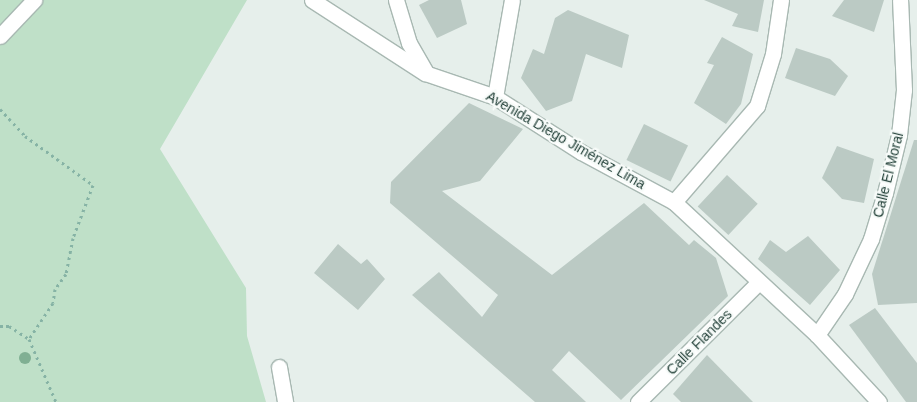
<!DOCTYPE html>
<html>
<head>
<meta charset="utf-8">
<style>
  body { margin:0 }
  #map { position:relative; width:917px; height:402px; overflow:hidden; background:#e6efeb; font-family:Arial,sans-serif }
  div>[style] { position:absolute }
  [style*='--x'] { left:calc(var(--x)*1px); top:calc(var(--y)*1px); width:calc(var(--w)*1px); rotate:calc(var(--a)*1deg) }
  .green>* { inset:0; background:#bfe0c8 }
  .building>* { inset:0; background:#bbcac4; transform-origin:0 0 }
  .path>* { height:3px; margin-top:-1.5px; transform-origin:0; background:repeating-linear-gradient(90deg,#86b3a5 0 2.5px,transparent 0 6.5px) }
  .roads { filter:drop-shadow(1px 0 #a8b8b2) drop-shadow(-1px 0 #a8b8b2) drop-shadow(0 1px #a8b8b2) drop-shadow(0 -1px #a8b8b2) }
  .street>* { height:15px; margin:-7.5px; padding:0 7.5px; transform-origin:7.5px; border-radius:7.5px; background:#fff }
  .trees>* { width:12px; height:12px; margin:-6px; border-radius:50%; background:#80af93 }
  span { translate:-50% -50%; white-space:nowrap; text-align:center; line-height:1.15; -webkit-text-stroke:4.5px #f7fbf9; paint-order:stroke }
  .street-label { font-size:14px; color:#24423a }
</style>
</head>
<body>
<div id="map">
  <div class="green">
    <div style="clip-path:polygon(0 0,247px 0,160px 149px,246px 288px,247px 336px,266px 402px,0 402px)"></div>
  </div>
  <div class="building">
    <div style="clip-path:polygon(429px 0,461px 0,467px 24px,437px 38px,419px 5px)"></div>
    <div style="clip-path:polygon(704px 0,764px 0,758px 32px,732px 26px,738px 14px)"></div>
    <div style="clip-path:polygon(844px 0,884px 0,874px 32px,832px 16px)"></div>
    <div style="clip-path:polygon(568px 10px,629px 35px,622px 68px,586px 54px,572px 101px,546px 111px,521px 78px,533px 49px,544px 54px,555px 18px)"></div>
    <div style="clip-path:polygon(722px 37px,753px 54px,741px 104px,726px 124px,694px 103px,714px 65px,707px 63px)"></div>
    <div style="clip-path:polygon(796px 48px,830px 59px,848px 76px,835px 96px,785px 78px)"></div>
    <div style="clip-path:polygon(469px 103px,523px 129px,480px 181px,442px 191px,552px 275px,644px 203px,689px 245px,694px 240px,716px 258px,728px 296px,621px 400px,569px 351px,552px 370px,586px 402px,535px 402px,412px 295px,439px 272px,482px 317px,498px 295px,390px 203px,391px 182px)"></div>
    <div style="left:644px;top:124px;width:49px;height:40px;rotate:26deg"></div>
    <div style="clip-path:polygon(914px 140px,917px 140px,917px 303px,878px 305px,872px 274px)"></div>
    <div style="clip-path:polygon(837px 146px,874px 159px,864px 203px,842px 199px,822px 178px)"></div>
    <div style="left:727px;top:175px;width:42px;height:43px;rotate:43deg"></div>
    <div style="clip-path:polygon(808px 236px,840px 270px,810px 305px,758px 259px,770px 240px,786px 252px)"></div>
    <div style="clip-path:polygon(338px 244px,361px 264px,367px 259px,385px 279px,358px 310px,314px 273px)"></div>
    <div style="clip-path:polygon(875px 308px,917px 363px,917px 402px,906px 402px,849px 325px)"></div>
    <div style="clip-path:polygon(707px 355px,753px 402px,681px 402px,673px 394px)"></div>
  </div>
  <div class="path">
    <div style="--x:0;--y:109;--w:37;--a:47"></div>
    <div style="--x:25;--y:136;--w:84;--a:35.8"></div>
    <div style="--x:93;--y:185;--w:57;--a:110.7"></div>
    <div style="--x:73;--y:238;--w:37;--a:101"></div>
    <div style="--x:66;--y:274;--w:19;--a:126"></div>
    <div style="--x:55;--y:289;--w:14;--a:98"></div>
    <div style="--x:53;--y:303;--w:43;--a:123.7"></div>
    <div style="--x:0;--y:326;--w:9;--a:0"></div>
    <div style="--x:9;--y:326;--w:24;--a:33"></div>
    <div style="--x:29;--y:339;--w:69;--a:66.8"></div>
  </div>
  <div class="roads">
    <div class="street">
      <div style="--x:312;--y:0;--w:135;--a:32.9"></div>
      <div style="--x:425;--y:73;--w:74;--a:18.9"></div>
      <div style="--x:495;--y:97;--w:102;--a:32.6"></div>
      <div style="--x:581;--y:152;--w:106;--a:28.3"></div>
      <div style="--x:674;--y:202;--w:195;--a:42.9"></div>
      <div style="--x:817;--y:335;--w:91;--a:47.2"></div>
      <div style="--x:396;--y:0;--w:45;--a:73.2"></div>
      <div style="--x:409;--y:43;--w:32;--a:60"></div>
      <div style="--x:0;--y:36;--w:50;--a:-46.6"></div>
      <div style="--x:495;--y:97;--w:98;--a:-80.1"></div>
      <div style="--x:674;--y:202;--w:127;--a:-49.2"></div>
      <div style="--x:757;--y:106;--w:54;--a:-72.9"></div>
      <div style="--x:773;--y:54;--w:55;--a:-81.6"></div>
      <div style="--x:817;--y:335;--w:50;--a:-55.7"></div>
      <div style="--x:845;--y:294;--w:61;--a:-64.7"></div>
      <div style="--x:871;--y:239;--w:48;--a:-73.1"></div>
      <div style="--x:885;--y:193;--w:60;--a:-76.4"></div>
      <div style="--x:899;--y:135;--w:45;--a:-83.7"></div>
      <div style="--x:904;--y:90;--w:90;--a:-92.5"></div>
      <div style="--x:279;--y:367;--w:36;--a:80"></div>
      <div style="--x:638;--y:402;--w:170;--a:-44.8"></div>
    </div>
  </div>
  <div class="trees">
    <div style="left:25px;top:358px"></div>
  </div>
  <div class="street-label">
    <span style="left:566px;top:140px;rotate:30deg">Avenida Diego Jiménez Lima</span>
    <span style="left:888px;top:175px;rotate:-76deg">Calle El Moral</span>
    <span style="left:699px;top:342px;rotate:-45deg">Calle Flandes</span>
  </div>
</div>
</body>
</html>
